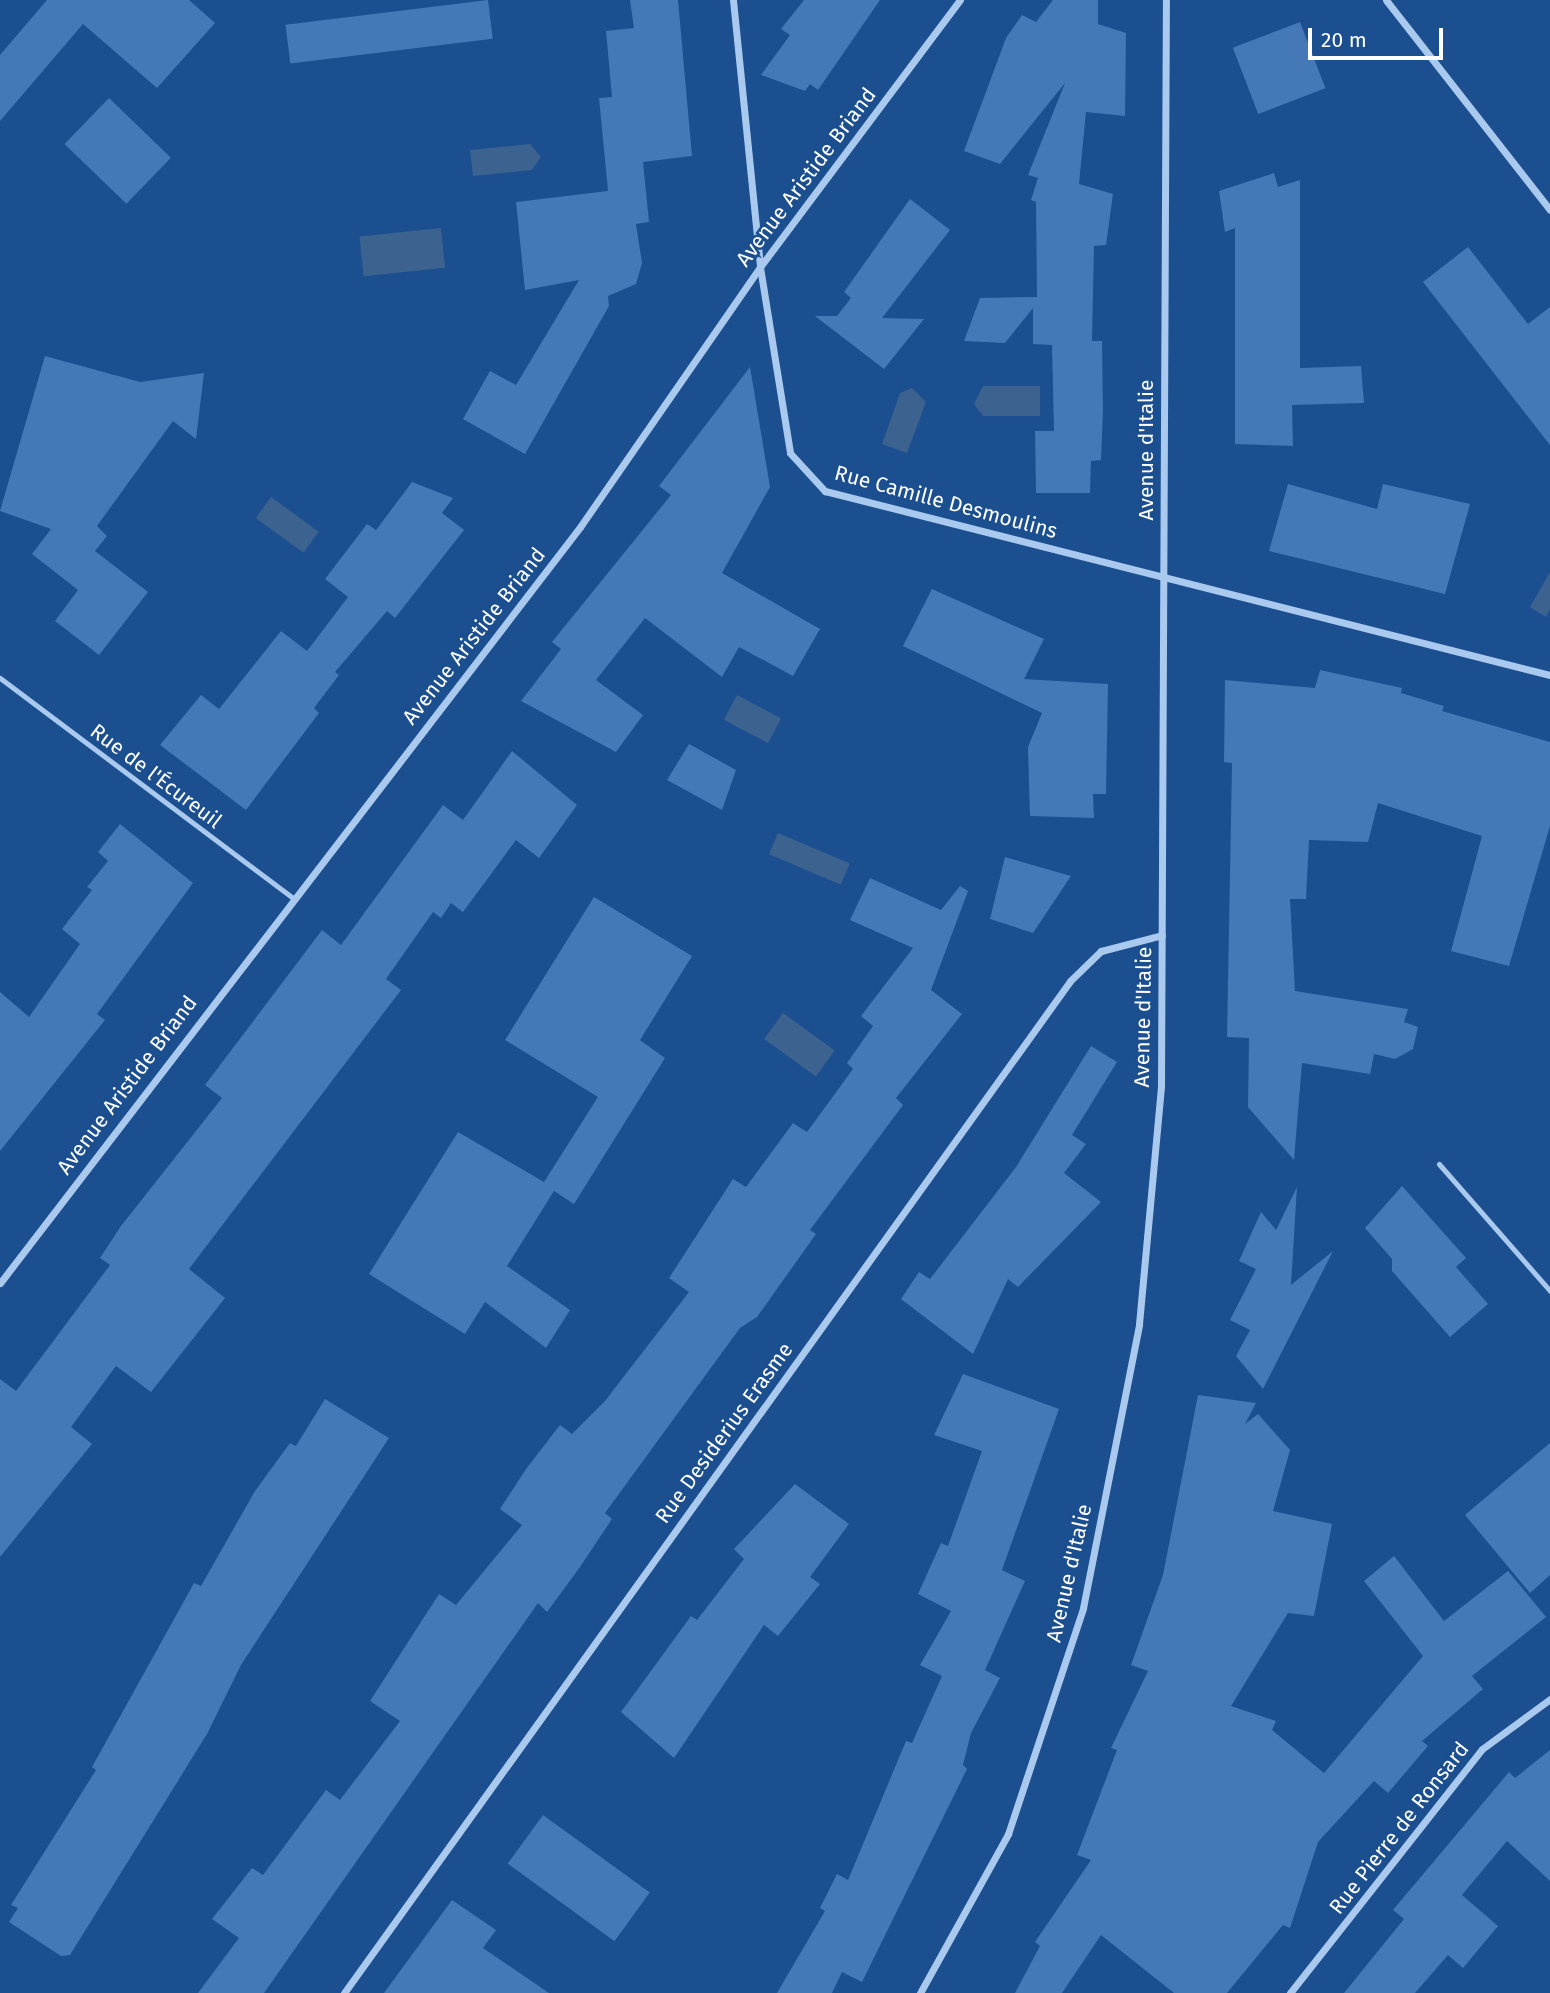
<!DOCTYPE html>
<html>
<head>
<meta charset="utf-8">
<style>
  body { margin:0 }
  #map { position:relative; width:1550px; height:1993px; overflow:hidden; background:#1b4f8f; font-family:"Fira Sans",sans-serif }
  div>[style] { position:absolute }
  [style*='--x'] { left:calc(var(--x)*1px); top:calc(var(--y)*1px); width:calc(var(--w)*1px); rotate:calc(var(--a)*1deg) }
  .water>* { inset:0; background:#3c6290; transform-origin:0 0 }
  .building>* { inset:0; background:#4478b7; transform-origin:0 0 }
  .service>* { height:5px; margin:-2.5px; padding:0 2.5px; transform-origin:2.5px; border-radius:2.5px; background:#a9c9ee }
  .minor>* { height:7px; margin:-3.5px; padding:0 3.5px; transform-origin:3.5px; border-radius:3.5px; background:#a9c9ee }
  span { translate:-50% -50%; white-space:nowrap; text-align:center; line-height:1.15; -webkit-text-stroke:5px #1b4f8f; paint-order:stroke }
  .street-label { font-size:21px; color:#fff }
  .scale { position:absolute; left:1308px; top:28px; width:135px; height:32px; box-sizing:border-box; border:4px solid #fff; border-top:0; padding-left:9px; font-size:21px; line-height:24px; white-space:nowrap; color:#fff; -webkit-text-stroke:5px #1b4f8f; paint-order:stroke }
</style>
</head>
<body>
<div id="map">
  <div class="water">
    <div style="clip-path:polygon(530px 144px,541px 157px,532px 170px,473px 176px,470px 150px)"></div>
    <div style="left:441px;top:228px;width:40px;height:82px;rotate:84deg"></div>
    <div style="clip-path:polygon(983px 386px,1040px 386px,1040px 416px,983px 416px,974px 404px)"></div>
    <div style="clip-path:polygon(912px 388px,926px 402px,907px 453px,882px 444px,900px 393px)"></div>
    <div style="left:271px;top:497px;width:59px;height:26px;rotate:36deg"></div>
    <div style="clip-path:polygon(1550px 572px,1550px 609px,1546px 617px,1530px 607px)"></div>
    <div style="left:737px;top:695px;width:50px;height:28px;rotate:28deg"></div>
    <div style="left:778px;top:833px;width:78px;height:23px;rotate:23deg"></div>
    <div style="left:783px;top:1013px;width:64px;height:32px;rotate:36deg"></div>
  </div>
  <div class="building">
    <div style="clip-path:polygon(47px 0,189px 0,215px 23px,157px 88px,83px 24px,0 121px,0 55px)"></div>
    <div style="left:488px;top:0;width:39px;height:204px;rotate:83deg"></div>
    <div style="clip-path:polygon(630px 0,678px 0,692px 156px,643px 162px,649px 222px,636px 224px,642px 263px,636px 284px,608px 296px,609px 306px,525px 454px,463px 419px,490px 371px,516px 385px,579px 280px,525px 290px,516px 202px,608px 191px,599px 98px,612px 97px,606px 31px,634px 28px)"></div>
    <div style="clip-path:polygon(804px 0,880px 0,818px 90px,810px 84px,805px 91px,761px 75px,790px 35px,781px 29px)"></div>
    <div style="clip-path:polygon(1053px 0,1098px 0,1098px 24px,1126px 33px,1125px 116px,1086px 112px,1079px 184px,1113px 194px,1106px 245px,1094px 246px,1092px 341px,1102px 341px,1103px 410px,1101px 460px,1091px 461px,1090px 493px,1036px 493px,1035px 431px,1054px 431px,1052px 345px,1033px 344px,1033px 308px,1005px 343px,964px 341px,980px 298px,1037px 297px,1036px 202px,1031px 200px,1038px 178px,1028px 175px,1065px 83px,1000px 164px,964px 151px,1006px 38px,1022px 15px,1036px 22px)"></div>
    <div style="left:1300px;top:22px;width:71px;height:72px;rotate:69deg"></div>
    <div style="left:109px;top:98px;width:86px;height:64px;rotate:44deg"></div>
    <div style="clip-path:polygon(1274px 173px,1278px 187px,1300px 180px,1300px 368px,1361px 366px,1364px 403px,1292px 405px,1293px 446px,1235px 444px,1235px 228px,1225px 232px,1219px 191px)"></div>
    <div style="clip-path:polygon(910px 199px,950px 230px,882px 318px,924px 319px,884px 369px,815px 316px,837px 316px,851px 298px,844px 292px)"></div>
    <div style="clip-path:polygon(1468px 247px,1528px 324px,1550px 307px,1550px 445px,1423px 282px)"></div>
    <div style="clip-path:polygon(45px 356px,140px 382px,204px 373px,196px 439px,173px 421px,97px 526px,107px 536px,95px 551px,148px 592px,99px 655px,55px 621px,78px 590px,32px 554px,51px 529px,0 511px)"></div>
    <div style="clip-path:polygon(750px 367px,770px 487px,722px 573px,820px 629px,793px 676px,739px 647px,722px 677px,645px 618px,596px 680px,643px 715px,616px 752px,521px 701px,561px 649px,552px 642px,671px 495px,659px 486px)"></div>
    <div style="clip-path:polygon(412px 482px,453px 498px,442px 513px,464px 530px,395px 618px,387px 611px,335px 672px,339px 675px,314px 708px,319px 713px,246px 810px,160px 745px,201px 695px,219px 709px,281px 631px,307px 651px,348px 597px,325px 579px,367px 524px,376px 530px)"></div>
    <div style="clip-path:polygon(1288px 484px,1377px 509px,1383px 484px,1470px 504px,1445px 594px,1269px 551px)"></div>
    <div style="clip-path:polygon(932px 589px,1044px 639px,1024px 679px,1108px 684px,1106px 794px,1093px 794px,1094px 818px,1030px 816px,1028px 747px,1042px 713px,903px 646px)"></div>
    <div style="clip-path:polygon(1320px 670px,1402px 688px,1401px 693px,1444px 706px,1442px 711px,1550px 742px,1550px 826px,1509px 966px,1451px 951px,1482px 836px,1378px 803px,1368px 842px,1309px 840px,1306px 899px,1290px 899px,1295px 991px,1408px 1009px,1404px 1022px,1418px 1027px,1413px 1049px,1395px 1059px,1374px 1054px,1370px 1074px,1302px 1063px,1294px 1160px,1248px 1107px,1249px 1038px,1227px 1037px,1232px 763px,1224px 762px,1225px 680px,1315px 688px)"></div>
    <div style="clip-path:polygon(689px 744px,736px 770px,722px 810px,667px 780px)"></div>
    <div style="clip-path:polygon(512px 751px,577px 805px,539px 858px,516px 840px,463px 912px,451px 903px,441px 918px,433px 912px,386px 979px,401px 990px,189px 1269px,225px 1298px,151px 1392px,116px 1366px,71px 1427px,92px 1444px,0 1557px,0 1379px,16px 1391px,110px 1265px,100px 1258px,121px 1226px,222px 1098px,205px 1085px,322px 930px,341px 945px,443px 805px,463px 820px)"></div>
    <div style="clip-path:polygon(120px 824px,193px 883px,97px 1014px,105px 1020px,0 1151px,0 992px,29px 1017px,80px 944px,62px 929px,92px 890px,87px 887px,108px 861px,98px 852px)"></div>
    <div style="clip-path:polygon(1005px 857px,1071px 876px,1033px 933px,990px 919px)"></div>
    <div style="clip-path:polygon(870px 878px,941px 910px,960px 886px,968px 891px,931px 990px,962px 1014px,896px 1098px,903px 1105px,810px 1230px,816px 1234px,757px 1317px,740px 1328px,605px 1513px,612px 1519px,580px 1567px,547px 1612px,538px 1603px,264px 1993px,198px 1993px,239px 1938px,212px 1919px,252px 1868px,263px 1875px,326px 1790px,340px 1800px,400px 1721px,370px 1701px,439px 1594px,456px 1605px,522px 1525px,500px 1509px,526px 1469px,560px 1425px,572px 1434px,605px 1401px,689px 1292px,669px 1278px,733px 1179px,746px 1187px,793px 1123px,807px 1132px,853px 1069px,847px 1063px,873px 1026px,861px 1016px,913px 948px,850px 920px)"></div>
    <div style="clip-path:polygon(594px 897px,692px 956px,640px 1040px,665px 1058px,574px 1204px,554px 1191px,507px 1266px,570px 1310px,546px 1348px,485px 1302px,465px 1334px,369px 1274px,458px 1132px,544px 1182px,598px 1097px,505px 1040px)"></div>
    <div style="clip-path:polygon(1091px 1046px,1117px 1062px,1072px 1135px,1086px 1144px,1064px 1173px,1101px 1202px,1018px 1287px,1008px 1279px,973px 1354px,901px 1299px,919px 1272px,930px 1279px,1016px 1167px)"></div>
    <div style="clip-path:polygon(1402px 1186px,1466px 1258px,1456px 1267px,1488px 1304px,1450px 1337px,1392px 1271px,1392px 1259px,1365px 1228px)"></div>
    <div style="clip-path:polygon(1297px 1187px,1291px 1285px,1333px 1251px,1263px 1389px,1236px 1356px,1250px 1330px,1230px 1320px,1256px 1269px,1239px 1261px,1261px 1212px,1276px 1230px)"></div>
    <div style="clip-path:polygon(963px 1374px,1059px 1409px,1002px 1570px,1025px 1581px,985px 1670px,1000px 1678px,971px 1733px,963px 1765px,967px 1769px,862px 1982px,842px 1972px,832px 1993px,777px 1993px,825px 1911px,820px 1908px,837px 1874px,848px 1880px,906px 1741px,912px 1743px,942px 1676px,920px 1665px,951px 1611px,918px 1594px,941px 1543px,948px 1546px,982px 1451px,934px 1435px)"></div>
    <div style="clip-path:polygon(1198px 1395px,1256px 1403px,1245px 1424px,1258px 1414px,1290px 1450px,1273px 1511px,1332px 1524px,1314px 1616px,1288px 1613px,1231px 1706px,1276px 1721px,1272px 1730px,1324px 1773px,1423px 1656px,1364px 1581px,1394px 1556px,1444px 1621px,1508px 1571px,1546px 1617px,1472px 1676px,1483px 1689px,1422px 1741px,1428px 1746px,1388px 1793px,1374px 1781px,1318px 1842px,1290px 1928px,1283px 1925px,1227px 1993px,1174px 1993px,1101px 1935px,1062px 1993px,1015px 1993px,1040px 1946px,1035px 1942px,1091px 1860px,1077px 1855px,1117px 1750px,1111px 1748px,1148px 1671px,1131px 1665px,1163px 1575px)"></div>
    <div style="clip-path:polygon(325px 1399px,389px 1438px,241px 1665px,207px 1734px,70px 1955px,61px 1956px,9px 1922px,18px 1908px,11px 1905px,96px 1770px,92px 1767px,194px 1583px,201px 1586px,255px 1491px,290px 1443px,296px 1446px)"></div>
    <div style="clip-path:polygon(1550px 1443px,1550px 1575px,1530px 1593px,1465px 1515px)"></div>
    <div style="clip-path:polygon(795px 1484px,849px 1524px,810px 1577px,820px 1584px,778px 1636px,764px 1625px,674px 1758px,621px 1712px,691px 1616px,697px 1620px,744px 1559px,734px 1549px)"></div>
    <div style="clip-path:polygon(1550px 1750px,1550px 1881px,1507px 1841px,1462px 1895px,1498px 1926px,1463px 1968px,1448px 1955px,1415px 1993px,1344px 1993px,1404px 1919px,1393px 1910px,1509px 1772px,1515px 1778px)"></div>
    <div style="left:543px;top:1815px;width:132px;height:60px;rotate:36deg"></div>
    <div style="clip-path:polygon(452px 1900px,496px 1930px,483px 1948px,549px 1993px,384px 1993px)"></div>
  </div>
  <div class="service">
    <div style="--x:0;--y:678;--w:366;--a:36.9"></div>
    <div style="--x:1439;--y:1164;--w:169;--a:48.8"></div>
  </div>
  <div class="minor">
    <div style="--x:733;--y:0;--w:268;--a:84.2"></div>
    <div style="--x:760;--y:267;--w:188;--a:80.8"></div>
    <div style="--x:790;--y:453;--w:52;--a:47.4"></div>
    <div style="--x:825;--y:491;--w:748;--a:14.24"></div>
    <div style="--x:1386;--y:0;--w:266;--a:52"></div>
    <div style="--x:0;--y:1283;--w:953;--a:-52.5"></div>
    <div style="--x:580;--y:527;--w:316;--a:-55.3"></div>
    <div style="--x:760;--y:267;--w:334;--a:-53.2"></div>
    <div style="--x:344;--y:1993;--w:1245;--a:-54.34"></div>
    <div style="--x:1070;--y:981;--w:43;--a:-44.1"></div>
    <div style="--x:1101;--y:951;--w:63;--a:-14.7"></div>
    <div style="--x:920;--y:1993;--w:182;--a:-61"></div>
    <div style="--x:1008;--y:1834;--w:238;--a:-71.6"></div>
    <div style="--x:1083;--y:1608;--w:289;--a:-78.8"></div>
    <div style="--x:1139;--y:1324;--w:239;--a:-84.7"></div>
    <div style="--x:1161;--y:1086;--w:1086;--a:-89.74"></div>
    <div style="--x:1290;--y:1993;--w:310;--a:-51.8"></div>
    <div style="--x:1482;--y:1749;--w:84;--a:-36.3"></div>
  </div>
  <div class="street-label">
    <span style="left:806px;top:177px;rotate:-53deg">Avenue Aristide Briand</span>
    <span style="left:1146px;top:450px;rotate:-90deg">Avenue d'Italie</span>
    <span style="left:946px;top:502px;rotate:15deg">Rue Camille Desmoulins</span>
    <span style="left:474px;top:636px;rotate:-52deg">Avenue Aristide Briand</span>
    <span style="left:156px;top:776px;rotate:37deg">Rue de l'Écureuil</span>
    <span style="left:1143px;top:1017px;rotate:-89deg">Avenue d'Italie</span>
    <span style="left:127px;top:1085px;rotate:-53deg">Avenue Aristide Briand</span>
    <span style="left:724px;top:1433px;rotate:-54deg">Rue Desiderius Erasme</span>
    <span style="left:1069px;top:1573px;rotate:-77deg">Avenue d'Italie</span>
    <span style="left:1399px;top:1828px;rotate:-52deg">Rue Pierre de Ronsard</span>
  </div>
  <div class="scale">20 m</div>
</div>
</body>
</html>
